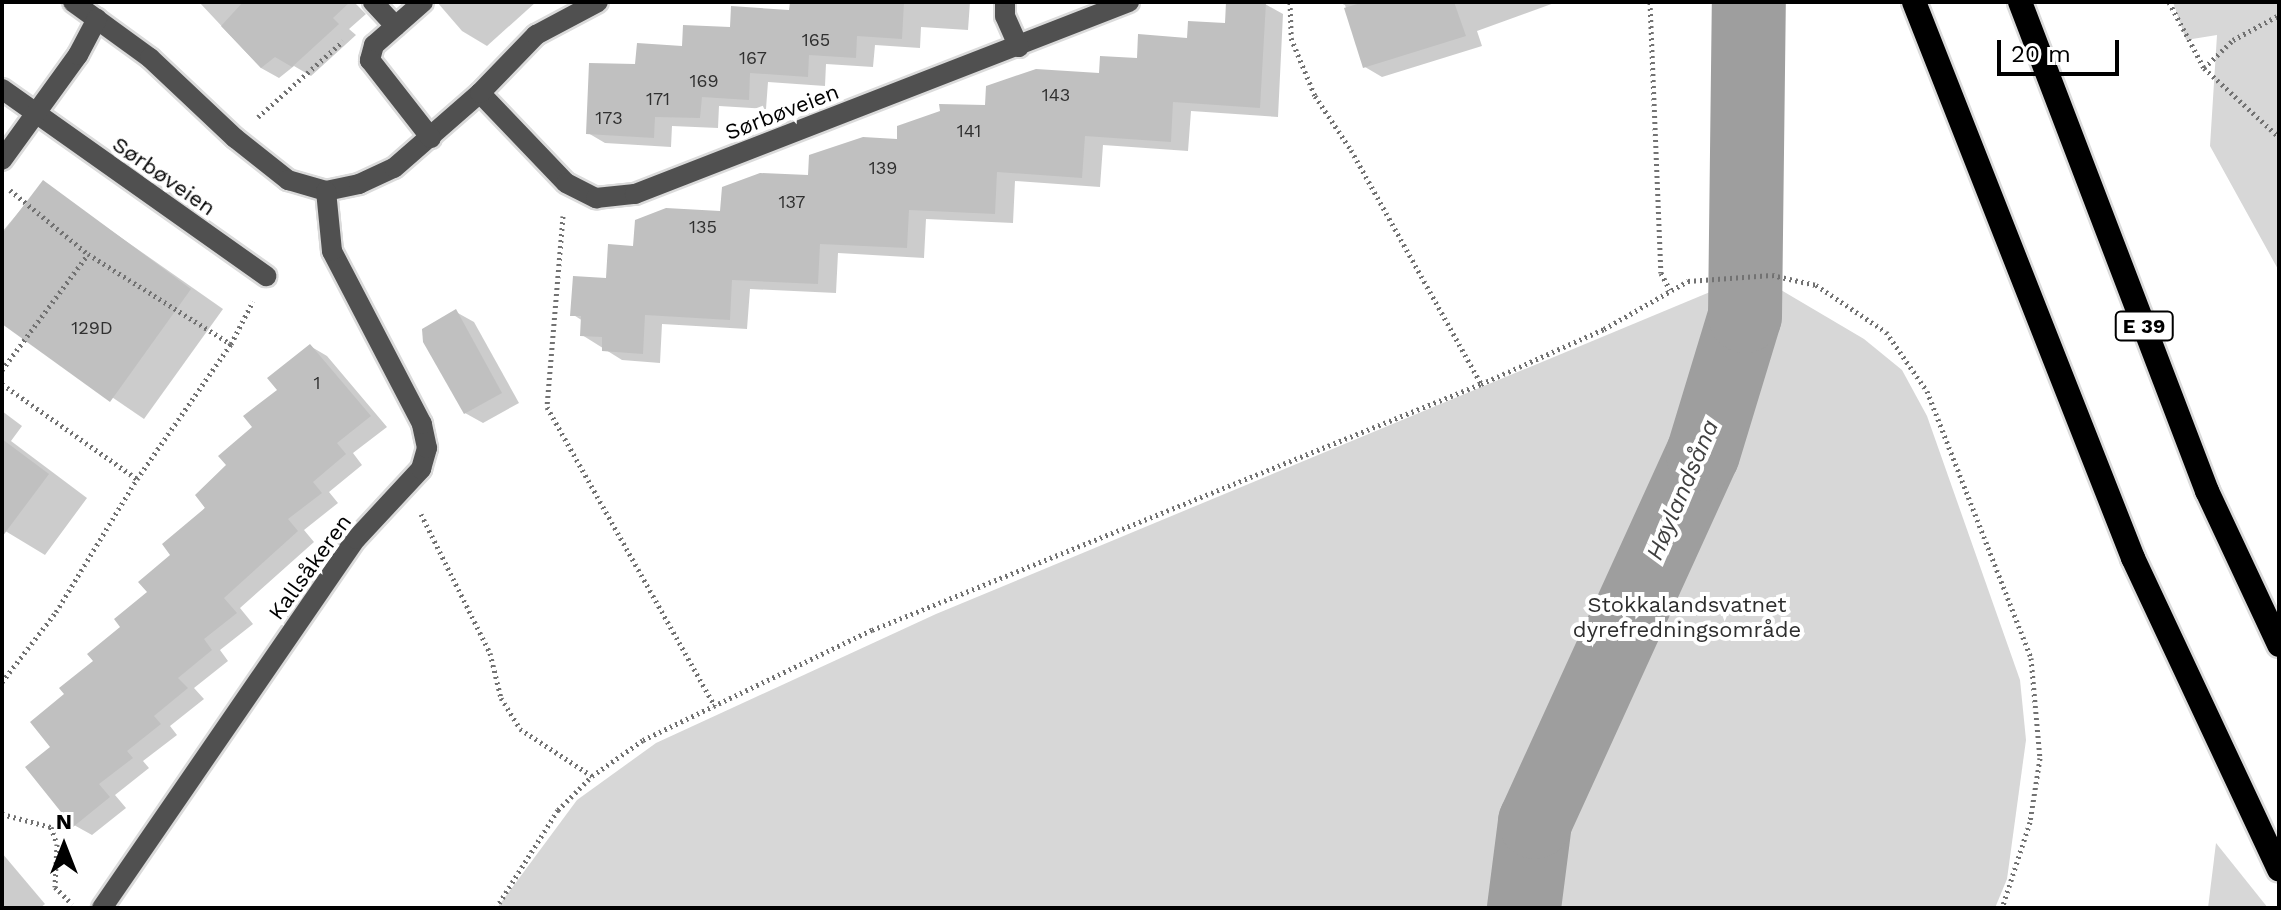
<!DOCTYPE html>
<html>
<head>
<meta charset="utf-8">
<style>
  body { margin:0 }
  #map { position:relative; width:2281px; height:910px; overflow:hidden; background:#fff; font-family:"Work Sans",sans-serif }
  div>[style] { position:absolute }
  [style*='--x'] { left:calc(var(--x)*1px); top:calc(var(--y)*1px); width:calc(var(--w)*1px); rotate:calc(var(--a)*1deg) }
  .green>* { inset:0; background:#d7d7d7 }
  .shadow>* { inset:0; background:#0003 }
  .river>* { height:74px; margin:-37px; padding:0 37px; transform-origin:37px; border-radius:37px; background:#9e9e9e }
  .building>* { inset:0; background:#c0c0c0 }
  .path>* { height:5px; margin-top:-2.5px; transform-origin:0; background:repeating-linear-gradient(90deg,#727272 0 2px,transparent 0 6px) }
  .roads { filter:drop-shadow(2px 0 #dbdbdb) drop-shadow(-2px 0 #dbdbdb) drop-shadow(0 2px #dbdbdb) drop-shadow(0 -2px #dbdbdb) }
  .minor>* { height:20px; margin:-10px; padding:0 10px; transform-origin:10px; border-radius:10px; background:#505050 }
  .highway>* { height:24px; margin:-12px; padding:0 12px; transform-origin:12px; border-radius:12px; background:#000 }
  span { translate:-50% -50%; white-space:nowrap; text-align:center; line-height:1.15; -webkit-text-stroke:8px #fff; paint-order:stroke }
  .number-label { font-size:18px; color:#303030 }
  .number-label span { -webkit-text-stroke-width:0 }
  .shield-label span { padding:2px 6px; background:#fff; border:2px solid; border-radius:6px; -webkit-text-stroke-width:0 }
  .shield-label { font-size:20px; color:#000; font-weight:700 }
  .street-label { font-size:22px; color:#000 }
  .park-label { font-size:22px; color:#2e2e2e }
  .water-label { font-size:24px; color:#3f3f3f; font-style:italic }
  .frame { position:absolute; inset:0; border:4px solid #000; pointer-events:none }
  .north { position:absolute; left:24px; top:806px; width:80px; height:80px; -webkit-text-stroke:6px #fff; paint-order:stroke; rotate:0deg; font-size:22px; font-weight:700; line-height:32px; text-align:center; color:#000 }
  .north::after { content:''; display:block; margin:auto; width:28px; height:36px; background:#000; clip-path:polygon(50% 0,100% 100%,50% 72%,0 100%) }
  .scale { position:absolute; left:1997px; top:40px; width:122px; height:36px; box-sizing:border-box; border:4px solid #000; border-top:0; padding-left:10px; font-size:24px; line-height:28px; white-space:nowrap; color:#000; -webkit-text-stroke:6px #fff; paint-order:stroke }
</style>
</head>
<body>
<div id="map">
  <div class="green">
    <div style="clip-path:polygon(2173px 2px,2279px 2px,2279px 271px,2210px 146px,2217px 35px,2186px 40px)"></div>
    <div style="clip-path:polygon(1776px 287px,1864px 339px,1902px 370px,1927px 416px,2020px 680px,2026px 740px,2007px 879px,1995px 908px,497px 908px,577px 800px,656px 743px,936px 614px,1710px 292px)"></div>
    <div style="clip-path:polygon(2216px 843px,2268px 908px,2208px 908px)"></div>
  </div>
  <div class="shadow">
    <div style="clip-path:polygon(199px 2px,354px 2px,366px 14px,349px 29px,356px 35px,311px 76px,294px 66px,279px 78px,261px 68px)"></div>
    <div style="clip-path:polygon(437px 2px,536px 2px,487px 46px,462px 31px)"></div>
    <div style="clip-path:polygon(792px 2px,970px 2px,968px 30px,921px 27px,920px 48px,875px 45px,873px 67px,826px 64px,825px 86px,768px 82px,766px 109px,719px 106px,718px 128px,672px 126px,671px 147px,605px 143px,588px 133px,637px 66px,791px 12px)"></div>
    <div style="clip-path:polygon(1338px 2px,1557px 2px,1477px 31px,1482px 46px,1382px 77px,1365px 67px,1345px 5px)"></div>
    <div style="clip-path:polygon(1265px 4px,1283px 14px,1278px 117px,1191px 111px,1188px 151px,1103px 145px,1100px 187px,1015px 181px,1013px 223px,926px 219px,924px 258px,838px 253px,836px 293px,750px 289px,747px 329px,662px 324px,660px 363px,622px 360px,582px 335px,583px 321px,572px 314px,635px 248px,987px 108px,1101px 75px,1227px 25px)"></div>
    <div style="clip-path:polygon(43px 183px,223px 309px,144px 419px,2px 322px,2px 232px)"></div>
    <div style="clip-path:polygon(456px 312px,474px 322px,519px 403px,483px 423px,465px 413px)"></div>
    <div style="clip-path:polygon(310px 346px,327px 356px,387px 427px,353px 453px,362px 465px,329px 492px,338px 503px,304px 530px,314px 542px,240px 608px,253px 624px,220px 650px,228px 661px,194px 688px,204px 699px,170px 726px,177px 735px,143px 761px,149px 768px,115px 795px,126px 808px,92px 835px,74px 825px,53px 747px,67px 694px,150px 592px)"></div>
    <div style="clip-path:polygon(2px 411px,22px 426px,11px 441px,87px 498px,45px 555px,2px 529px)"></div>
    <div style="clip-path:polygon(2px 853px,45px 904px,40px 908px,2px 908px)"></div>
  </div>
  <div class="river">
    <div style="--x:1524;--y:908;--w:87;--a:-82.7"></div>
    <div style="--x:1535;--y:822;--w:405;--a:-65.5"></div>
    <div style="--x:1703;--y:454;--w:144;--a:-73.1"></div>
    <div style="--x:1745;--y:316;--w:314;--a:-89.3"></div>
  </div>
  <div class="building">
    <div style="clip-path:polygon(243px 2px,350px 2px,333px 18px,339px 24px,292px 67px,275px 57px,261px 68px,221px 26px)"></div>
    <div style="clip-path:polygon(790px 2px,904px 2px,902px 39px,857px 36px,856px 58px,809px 55px,808px 77px,750px 73px,749px 100px,702px 97px,700px 118px,655px 117px,654px 138px,586px 134px,589px 63px,635px 64px,637px 43px,682px 46px,683px 25px,730px 27px,731px 6px,789px 10px)"></div>
    <div style="clip-path:polygon(1226px 2px,1266px 2px,1260px 108px,1173px 102px,1171px 142px,1085px 136px,1082px 178px,997px 172px,995px 214px,909px 210px,907px 248px,820px 244px,818px 284px,732px 280px,730px 320px,645px 315px,643px 354px,602px 351px,602px 337px,580px 336px,581px 316px,570px 316px,573px 276px,606px 278px,608px 244px,633px 246px,635px 220px,666px 208px,720px 211px,722px 187px,760px 173px,808px 175px,809px 155px,863px 137px,897px 139px,897px 126px,940px 111px,939px 104px,985px 105px,986px 86px,1036px 69px,1099px 73px,1100px 56px,1137px 58px,1138px 34px,1187px 38px,1188px 21px,1225px 23px)"></div>
    <div style="clip-path:polygon(1364px 2px,1454px 2px,1466px 36px,1363px 68px,1344px 8px)"></div>
    <div style="clip-path:polygon(43px 180px,191px 289px,110px 402px,2px 324px,2px 234px)"></div>
    <div style="clip-path:polygon(456px 309px,502px 393px,464px 414px,423px 342px,422px 329px)"></div>
    <div style="clip-path:polygon(310px 344px,371px 416px,337px 443px,346px 454px,313px 482px,322px 493px,288px 519px,298px 531px,224px 598px,237px 613px,204px 639px,212px 650px,178px 678px,188px 688px,154px 716px,161px 724px,127px 751px,133px 758px,99px 784px,110px 797px,73px 827px,25px 767px,50px 747px,30px 722px,64px 694px,59px 688px,93px 661px,87px 654px,120px 627px,114px 619px,147px 592px,138px 582px,170px 555px,162px 544px,205px 508px,195px 495px,226px 465px,218px 456px,252px 427px,243px 416px,277px 390px,267px 378px)"></div>
    <div style="clip-path:polygon(2px 439px,49px 474px,2px 537px)"></div>
  </div>
  <div class="path">
    <div style="--x:1290;--y:2;--w:36;--a:88"></div>
    <div style="--x:1291;--y:38;--w:63;--a:67.5"></div>
    <div style="--x:1315;--y:96;--w:65;--a:56.3"></div>
    <div style="--x:1351;--y:150;--w:268;--a:60.9"></div>
    <div style="--x:1650;--y:2;--w:271;--a:87.7"></div>
    <div style="--x:1661;--y:273;--w:19;--a:62"></div>
    <div style="--x:2169;--y:2;--w:75;--a:62.1"></div>
    <div style="--x:2204;--y:68;--w:102;--a:42.6"></div>
    <div style="--x:2204;--y:68;--w:40;--a:-44"></div>
    <div style="--x:2233;--y:40;--w:52;--a:-28.5"></div>
    <div style="--x:258;--y:117;--w:114;--a:-41.8"></div>
    <div style="--x:10;--y:190;--w:101;--a:39.4"></div>
    <div style="--x:88;--y:254;--w:169;--a:32.2"></div>
    <div style="--x:563;--y:216;--w:192;--a:94.8"></div>
    <div style="--x:547;--y:407;--w:343;--a:60.7"></div>
    <div style="--x:2;--y:370;--w:144;--a:-53.4"></div>
    <div style="--x:2;--y:384;--w:165;--a:35.1"></div>
    <div style="--x:421;--y:514;--w:155;--a:63.6"></div>
    <div style="--x:490;--y:653;--w:46;--a:76.3"></div>
    <div style="--x:501;--y:698;--w:36;--a:58"></div>
    <div style="--x:520;--y:729;--w:86;--a:33.1"></div>
    <div style="--x:2;--y:682;--w:88;--a:-52.4"></div>
    <div style="--x:56;--y:612;--w:156;--a:-58.7"></div>
    <div style="--x:137;--y:479;--w:165;--a:-55.2"></div>
    <div style="--x:231;--y:344;--w:48;--a:-62.9"></div>
    <div style="--x:2;--y:814;--w:51;--a:14.9"></div>
    <div style="--x:51;--y:827;--w:18;--a:71"></div>
    <div style="--x:57;--y:844;--w:43;--a:92.7"></div>
    <div style="--x:55;--y:887;--w:24;--a:45"></div>
    <div style="--x:496;--y:908;--w:116;--a:-57.7"></div>
    <div style="--x:558;--y:810;--w:48;--a:-45"></div>
    <div style="--x:592;--y:776;--w:62;--a:-35.2"></div>
    <div style="--x:643;--y:740;--w:254;--a:-25.7"></div>
    <div style="--x:872;--y:630;--w:657;--a:-22"></div>
    <div style="--x:1481;--y:384;--w:135;--a:-24.1"></div>
    <div style="--x:1604;--y:329;--w:97;--a:-29.7"></div>
    <div style="--x:1688;--y:281;--w:84;--a:-4.1"></div>
    <div style="--x:1772;--y:275;--w:45;--a:12.8"></div>
    <div style="--x:1816;--y:285;--w:84;--a:33.9"></div>
    <div style="--x:1886;--y:332;--w:72;--a:55.2"></div>
    <div style="--x:1927;--y:391;--w:287;--a:68.7"></div>
    <div style="--x:2031;--y:658;--w:100;--a:84.9"></div>
    <div style="--x:2040;--y:758;--w:65;--a:98.9"></div>
    <div style="--x:2030;--y:822;--w:90;--a:108"></div>
  </div>
  <div class="roads">
    <div class="minor">
      <div style="--x:73;--y:2;--w:95;--a:36"></div>
      <div style="--x:150;--y:58;--w:117;--a:43.3"></div>
      <div style="--x:235;--y:138;--w:68;--a:38.4"></div>
      <div style="--x:288;--y:180;--w:40;--a:16"></div>
      <div style="--x:326;--y:191;--w:34;--a:-12"></div>
      <div style="--x:359;--y:184;--w:38;--a:-25"></div>
      <div style="--x:394;--y:168;--w:114;--a:-41.1"></div>
      <div style="--x:480;--y:93;--w:124;--a:46.3"></div>
      <div style="--x:566;--y:183;--w:34;--a:27"></div>
      <div style="--x:596;--y:198;--w:39;--a:-6"></div>
      <div style="--x:635;--y:194;--w:530;--a:-21.24"></div>
      <div style="--x:373;--y:2;--w:33;--a:47"></div>
      <div style="--x:423;--y:2;--w:65;--a:138.7"></div>
      <div style="--x:374;--y:45;--w:16;--a:105"></div>
      <div style="--x:370;--y:60;--w:99;--a:52"></div>
      <div style="--x:1005;--y:2;--w:14;--a:90"></div>
      <div style="--x:1005;--y:16;--w:34;--a:66"></div>
      <div style="--x:2;--y:89;--w:324;--a:35.3"></div>
      <div style="--x:480;--y:93;--w:81;--a:-46"></div>
      <div style="--x:536;--y:35;--w:70;--a:-28"></div>
      <div style="--x:2;--y:160;--w:130;--a:-54.1"></div>
      <div style="--x:78;--y:55;--w:41;--a:-62.2"></div>
      <div style="--x:102;--y:908;--w:448;--a:-55.5"></div>
      <div style="--x:356;--y:539;--w:96;--a:-47.1"></div>
      <div style="--x:421;--y:469;--w:22;--a:-74"></div>
      <div style="--x:427;--y:448;--w:25;--a:-102"></div>
      <div style="--x:422;--y:424;--w:195;--a:-117.5"></div>
      <div style="--x:332;--y:251;--w:60;--a:-95.7"></div>
    </div>
    <div class="highway">
      <div style="--x:1914;--y:2;--w:598;--a:68.5"></div>
      <div style="--x:2133;--y:558;--w:344;--a:64.9"></div>
      <div style="--x:2020;--y:2;--w:524;--a:69.07"></div>
      <div style="--x:2207;--y:491;--w:170;--a:64.9"></div>
    </div>
  </div>
  <div class="number-label">
    <span style="left:816px;top:40px">165</span>
    <span style="left:753px;top:58px">167</span>
    <span style="left:704px;top:81px">169</span>
    <span style="left:1056px;top:95px">143</span>
    <span style="left:658px;top:99px">171</span>
    <span style="left:609px;top:118px">173</span>
    <span style="left:969px;top:131px">141</span>
    <span style="left:883px;top:168px">139</span>
    <span style="left:792px;top:202px">137</span>
    <span style="left:703px;top:227px">135</span>
    <span style="left:92px;top:328px">129D</span>
    <span style="left:317px;top:383px">1</span>
  </div>
  <div class="shield-label">
    <span style="left:2144px;top:326px">E 39</span>
  </div>
  <div class="street-label">
    <span style="left:782px;top:112px;rotate:-21deg">Sørbøveien</span>
    <span style="left:164px;top:176px;rotate:35deg">Sørbøveien</span>
    <span style="left:310px;top:567px;rotate:-54deg">Kallsåkeren</span>
  </div>
  <div class="park-label">
    <span style="left:1687px;top:617px">Stokkalandsvatnet<br>dyrefredningsområde</span>
  </div>
  <div class="water-label">
    <span style="left:1683px;top:490px;rotate:-67deg">Høylandsåna</span>
  </div>
  <div class="frame"></div>
  <div class="north">N</div>
  <div class="scale">20 m</div>
</div>
</body>
</html>
